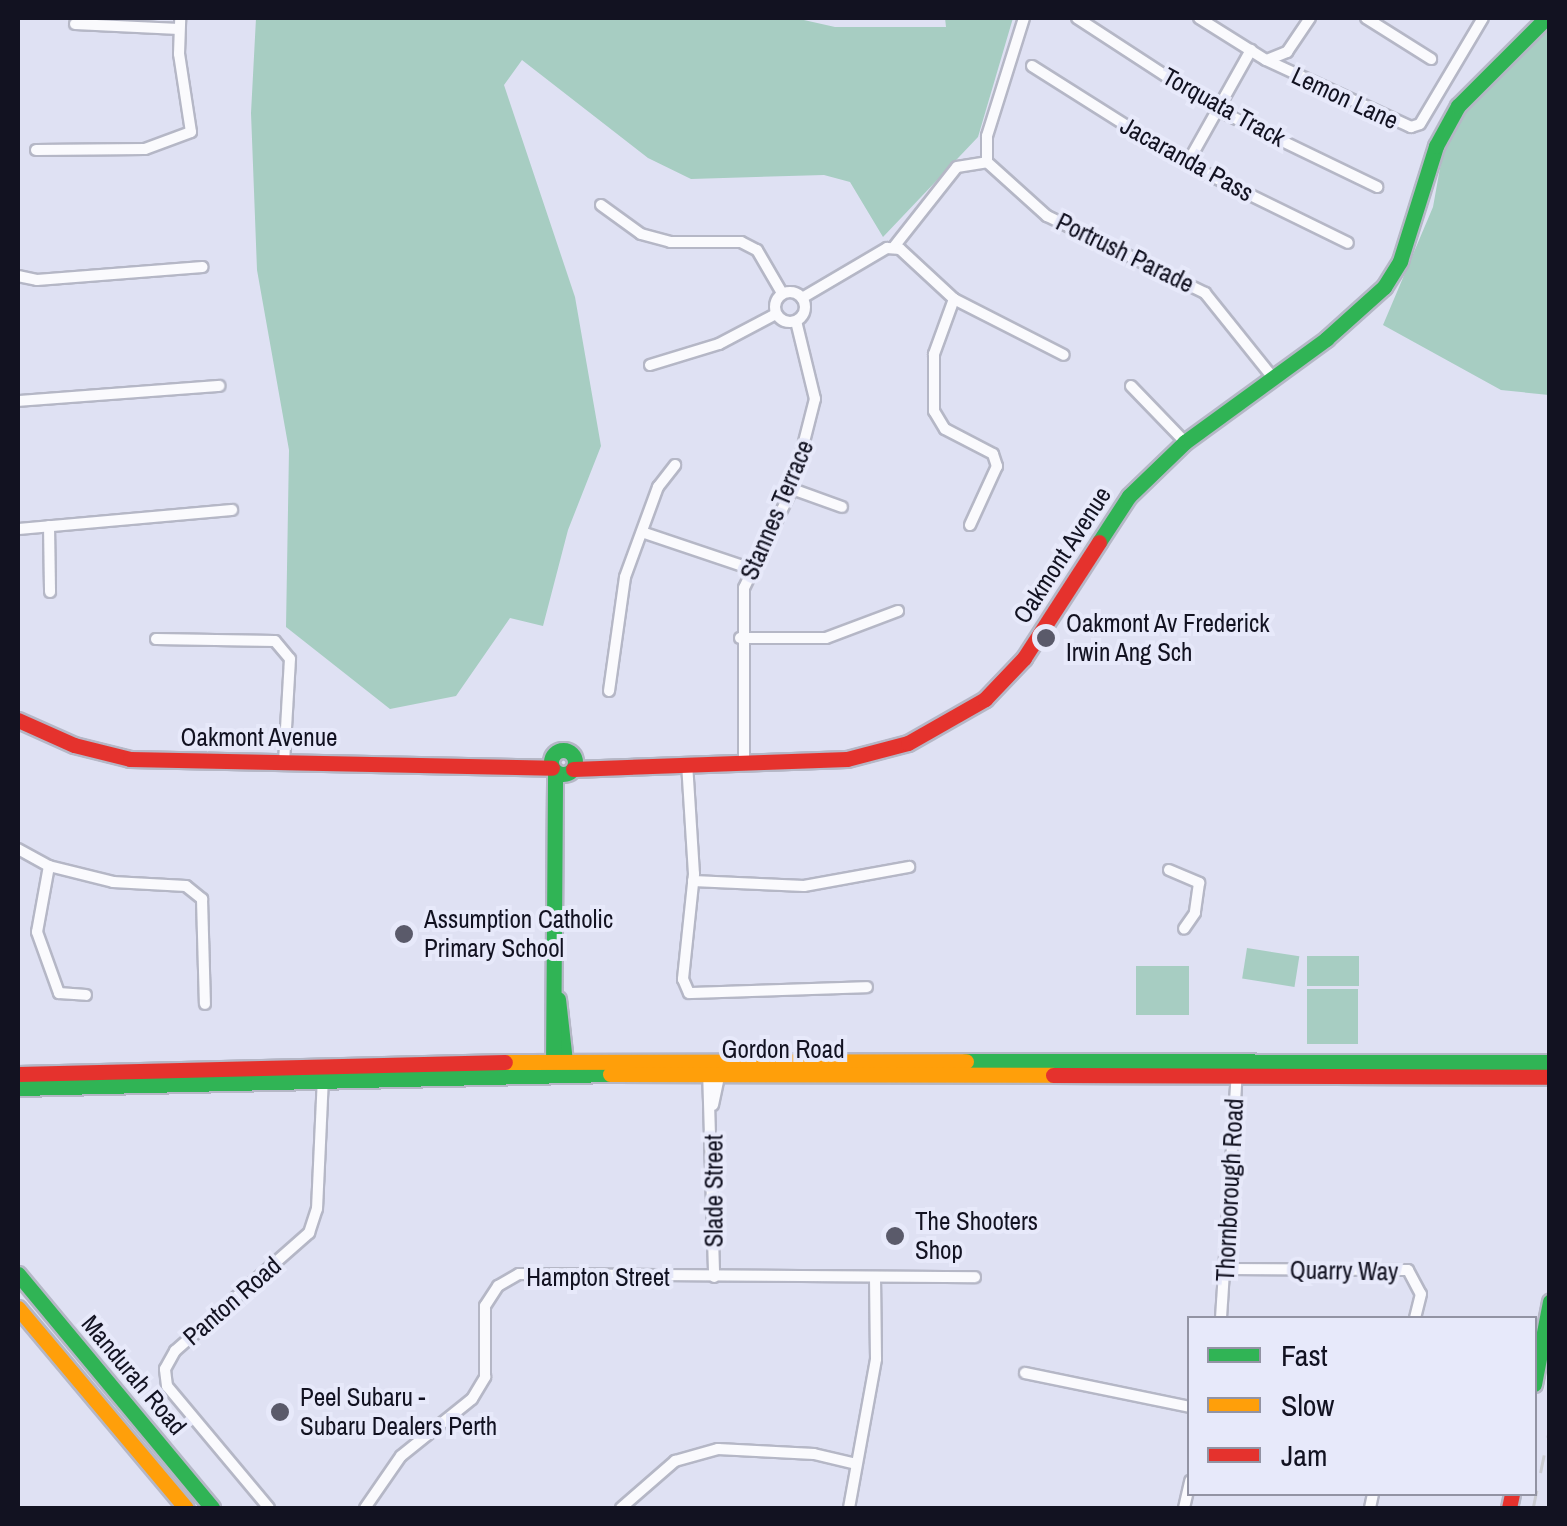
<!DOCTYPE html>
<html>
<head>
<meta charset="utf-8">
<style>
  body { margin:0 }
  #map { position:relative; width:1567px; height:1526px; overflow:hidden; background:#dfe1f3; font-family:"Archivo Narrow",sans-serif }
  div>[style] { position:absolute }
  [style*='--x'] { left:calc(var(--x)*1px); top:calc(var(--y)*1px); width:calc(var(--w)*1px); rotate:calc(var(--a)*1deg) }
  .green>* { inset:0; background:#a7cdc2; transform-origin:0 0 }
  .roads { filter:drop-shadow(2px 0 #b5b7c6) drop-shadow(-2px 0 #b5b7c6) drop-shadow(0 2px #b5b7c6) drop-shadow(0 -2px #b5b7c6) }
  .street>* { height:10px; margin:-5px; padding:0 5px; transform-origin:5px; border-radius:5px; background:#fafafd }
  .street>.ring { margin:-5px; padding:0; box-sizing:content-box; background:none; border:10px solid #fafafd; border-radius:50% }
  .fast>* { height:15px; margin:-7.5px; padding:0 7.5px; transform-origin:7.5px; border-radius:7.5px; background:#30b455 }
  .fast>.ring { margin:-7.5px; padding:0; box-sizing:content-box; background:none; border:15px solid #30b455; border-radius:50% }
  .slow>* { height:15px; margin:-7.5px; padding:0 7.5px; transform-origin:7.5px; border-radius:7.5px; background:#ff9f0a }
  .jam>* { height:15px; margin:-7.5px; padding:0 7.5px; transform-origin:7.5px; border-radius:7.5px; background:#e5322d }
  .rail>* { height:2.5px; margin-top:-1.25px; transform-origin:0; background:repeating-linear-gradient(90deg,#cbccd2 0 18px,transparent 0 36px) }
  .dots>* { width:28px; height:28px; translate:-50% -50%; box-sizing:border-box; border:5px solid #e7e9fa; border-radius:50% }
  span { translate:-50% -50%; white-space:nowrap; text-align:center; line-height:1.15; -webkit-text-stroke:8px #e7e9fa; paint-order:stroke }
  .street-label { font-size:25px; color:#121221 }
  .poi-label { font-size:25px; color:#121221 }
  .left { translate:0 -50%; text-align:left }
  .frame { position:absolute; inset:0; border:20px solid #121221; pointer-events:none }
  .legend { position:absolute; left:1187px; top:1316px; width:350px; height:180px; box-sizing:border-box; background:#e7e9fa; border:2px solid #9293a3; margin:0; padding:12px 18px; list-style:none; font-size:30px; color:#121221 }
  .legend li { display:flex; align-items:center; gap:20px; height:50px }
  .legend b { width:50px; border:2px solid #9293a3 }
</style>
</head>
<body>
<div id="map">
  <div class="green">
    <div style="clip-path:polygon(256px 18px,795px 18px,835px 27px,946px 27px,945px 18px,1013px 18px,978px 137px,883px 237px,850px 182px,824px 175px,691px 179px,648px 158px,522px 60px,504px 85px,575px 297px,601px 446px,568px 530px,543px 626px,510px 618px,456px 696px,390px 709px,286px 627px,289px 450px,257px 270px,251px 113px)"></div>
    <div style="clip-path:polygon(1549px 22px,1549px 395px,1501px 390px,1383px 325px,1433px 207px,1442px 157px,1457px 123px,1488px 79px)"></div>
    <div style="left:1247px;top:948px;width:53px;height:31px;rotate:9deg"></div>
    <div style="left:1359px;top:956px;width:30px;height:52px;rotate:90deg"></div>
    <div style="left:1136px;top:966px;width:53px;height:49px"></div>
    <div style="left:1307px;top:989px;width:51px;height:55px"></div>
  </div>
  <div class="roads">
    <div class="street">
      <div style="--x:1024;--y:18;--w:124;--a:107.4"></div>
      <div style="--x:987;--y:136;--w:26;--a:90"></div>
      <div style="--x:987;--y:162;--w:81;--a:42"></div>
      <div style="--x:1047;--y:216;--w:176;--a:26"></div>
      <div style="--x:1205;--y:293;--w:109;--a:51.3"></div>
      <div style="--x:1077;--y:18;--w:168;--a:33.1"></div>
      <div style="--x:1218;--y:110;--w:177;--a:25.8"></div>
      <div style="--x:1199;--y:18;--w:79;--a:32.1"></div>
      <div style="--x:1266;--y:60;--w:160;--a:24.8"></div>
      <div style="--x:1411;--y:127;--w:9;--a:-18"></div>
      <div style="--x:1420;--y:124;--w:123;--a:-59.3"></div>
      <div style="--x:1366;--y:18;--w:77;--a:32.2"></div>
      <div style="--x:75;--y:24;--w:104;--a:2.8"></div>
      <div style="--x:1267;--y:60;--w:22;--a:-22"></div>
      <div style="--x:1287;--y:52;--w:41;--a:-55.9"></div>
      <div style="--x:1032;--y:66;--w:183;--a:32.3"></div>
      <div style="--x:1187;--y:164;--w:179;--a:26.1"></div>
      <div style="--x:36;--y:150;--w:109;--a:-0.5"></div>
      <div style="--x:145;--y:149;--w:49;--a:-20.3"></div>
      <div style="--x:191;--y:132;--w:79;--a:-98.7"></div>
      <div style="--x:179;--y:54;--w:36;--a:-88"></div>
      <div style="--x:1187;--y:164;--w:131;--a:-60.7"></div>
      <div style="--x:601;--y:205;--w:49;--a:35.9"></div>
      <div style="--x:641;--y:234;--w:30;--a:15"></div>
      <div style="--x:670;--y:242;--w:71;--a:0"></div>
      <div style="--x:741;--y:242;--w:18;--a:27"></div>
      <div style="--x:757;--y:250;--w:50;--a:59.8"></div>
      <div style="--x:893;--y:248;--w:103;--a:-51.7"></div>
      <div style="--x:957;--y:167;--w:30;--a:-9"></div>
      <div style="--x:18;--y:276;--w:19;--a:12"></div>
      <div style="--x:37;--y:280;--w:166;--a:-4.5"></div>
      <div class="ring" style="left:775px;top:292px;width:20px;height:20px"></div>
      <div style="--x:802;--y:298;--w:99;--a:-30.5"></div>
      <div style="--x:887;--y:248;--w:13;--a:4"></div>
      <div style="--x:900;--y:249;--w:74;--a:42.8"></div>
      <div style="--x:954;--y:299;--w:123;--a:27"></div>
      <div style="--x:954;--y:299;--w:59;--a:110"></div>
      <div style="--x:934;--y:354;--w:57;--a:90"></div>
      <div style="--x:934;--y:411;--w:21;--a:59"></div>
      <div style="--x:945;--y:429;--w:54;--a:27.5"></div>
      <div style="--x:993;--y:454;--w:13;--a:72"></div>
      <div style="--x:997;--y:466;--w:65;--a:114.6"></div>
      <div style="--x:650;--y:365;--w:72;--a:-16.9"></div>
      <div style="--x:719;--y:344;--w:64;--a:-27.8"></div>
      <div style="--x:1131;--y:386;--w:78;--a:46"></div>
      <div style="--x:18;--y:401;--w:202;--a:-4.3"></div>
      <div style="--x:792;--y:489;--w:53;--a:19.8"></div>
      <div style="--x:49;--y:526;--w:66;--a:89.1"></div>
      <div style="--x:18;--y:529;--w:215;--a:-5.1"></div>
      <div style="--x:642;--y:532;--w:113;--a:18.6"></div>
      <div style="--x:740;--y:638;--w:86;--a:0"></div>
      <div style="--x:826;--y:638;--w:77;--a:-20.6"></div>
      <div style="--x:156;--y:639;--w:119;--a:1"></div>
      <div style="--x:275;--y:641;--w:23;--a:50"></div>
      <div style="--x:290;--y:659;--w:103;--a:93.3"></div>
      <div style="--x:609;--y:691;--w:115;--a:-82"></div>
      <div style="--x:625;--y:577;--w:96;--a:-69.9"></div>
      <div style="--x:658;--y:487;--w:28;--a:-52"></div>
      <div style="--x:687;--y:763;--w:111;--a:86.4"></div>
      <div style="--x:694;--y:874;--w:106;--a:96"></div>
      <div style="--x:683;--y:979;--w:15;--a:67"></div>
      <div style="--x:689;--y:993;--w:178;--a:-1.9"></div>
      <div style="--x:744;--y:763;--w:175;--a:-90"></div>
      <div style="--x:744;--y:588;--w:110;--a:-64.1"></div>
      <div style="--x:792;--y:489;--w:93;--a:-75.7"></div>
      <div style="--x:815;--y:399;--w:80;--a:-103.7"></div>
      <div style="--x:18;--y:849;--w:35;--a:29"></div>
      <div style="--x:49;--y:866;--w:66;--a:14"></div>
      <div style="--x:113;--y:882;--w:73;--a:3.1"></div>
      <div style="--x:186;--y:886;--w:21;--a:39"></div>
      <div style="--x:202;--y:899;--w:105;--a:88.4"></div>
      <div style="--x:49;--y:866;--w:67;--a:100.3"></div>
      <div style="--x:37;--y:932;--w:65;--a:70.2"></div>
      <div style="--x:59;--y:993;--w:27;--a:4"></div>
      <div style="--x:1169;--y:870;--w:33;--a:23"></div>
      <div style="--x:1199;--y:883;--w:30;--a:98"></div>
      <div style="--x:1195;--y:913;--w:19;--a:125"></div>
      <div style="--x:693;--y:881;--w:111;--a:2.6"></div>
      <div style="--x:804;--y:886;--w:107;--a:-10.3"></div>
      <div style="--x:708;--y:1069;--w:208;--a:88.3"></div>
      <div style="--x:713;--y:1105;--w:35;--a:-78"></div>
      <div style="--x:1227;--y:1269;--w:181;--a:0.3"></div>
      <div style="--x:1408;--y:1270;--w:27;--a:62"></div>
      <div style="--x:1421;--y:1294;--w:25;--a:104"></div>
      <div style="--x:1221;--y:1318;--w:247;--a:-86.3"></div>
      <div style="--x:1025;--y:1373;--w:168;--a:11.6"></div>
      <div style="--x:269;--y:1508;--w:159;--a:-129.9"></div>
      <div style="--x:167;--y:1386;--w:17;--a:-97"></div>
      <div style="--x:165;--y:1369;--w:21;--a:-61"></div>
      <div style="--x:175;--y:1351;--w:179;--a:-41.4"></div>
      <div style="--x:309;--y:1233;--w:25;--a:-72"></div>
      <div style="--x:317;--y:1209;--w:133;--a:-87.4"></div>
      <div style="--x:365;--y:1508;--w:63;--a:-55.3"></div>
      <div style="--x:401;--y:1456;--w:91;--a:-38.8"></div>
      <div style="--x:472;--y:1399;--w:26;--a:-59"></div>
      <div style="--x:485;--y:1377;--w:71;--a:-90"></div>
      <div style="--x:485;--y:1306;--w:24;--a:-57"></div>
      <div style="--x:498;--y:1286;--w:24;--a:-30"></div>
      <div style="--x:519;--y:1274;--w:456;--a:0.4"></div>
      <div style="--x:621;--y:1508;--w:72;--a:-41"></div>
      <div style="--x:675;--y:1461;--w:45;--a:-15.6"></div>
      <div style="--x:718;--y:1449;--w:96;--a:3"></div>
      <div style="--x:814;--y:1454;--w:43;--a:13.4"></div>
      <div style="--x:849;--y:1508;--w:151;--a:-79.7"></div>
      <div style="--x:876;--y:1359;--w:82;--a:-90.7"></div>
      <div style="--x:1184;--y:1508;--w:28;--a:-77"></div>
      <div style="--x:1370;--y:1508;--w:14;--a:-78"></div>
    </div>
    <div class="fast">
      <div style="--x:1099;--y:542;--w:55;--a:-56.9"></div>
      <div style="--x:1129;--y:496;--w:78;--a:-44"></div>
      <div style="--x:1185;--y:442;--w:175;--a:-36.1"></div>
      <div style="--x:1326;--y:339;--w:78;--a:-41.9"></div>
      <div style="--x:1384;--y:287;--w:31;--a:-58"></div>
      <div style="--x:1400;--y:261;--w:121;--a:-72.6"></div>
      <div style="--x:1436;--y:146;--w:46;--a:-61.2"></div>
      <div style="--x:1458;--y:106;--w:124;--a:-45"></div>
      <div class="ring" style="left:551px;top:750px;width:9px;height:9px"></div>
      <div style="--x:558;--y:999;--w:71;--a:83.6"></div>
      <div style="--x:966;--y:1061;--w:584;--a:0.1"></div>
      <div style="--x:553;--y:1070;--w:299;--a:-89.6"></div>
      <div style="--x:18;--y:1088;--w:592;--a:-1.35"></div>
      <div style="--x:18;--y:1274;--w:304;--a:50.3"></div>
      <div style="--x:1534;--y:1384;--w:84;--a:-79"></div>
    </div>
    <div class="slow">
      <div style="--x:505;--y:1062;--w:461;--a:-0.1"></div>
      <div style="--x:610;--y:1074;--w:443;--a:0.1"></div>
      <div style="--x:18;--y:1308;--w:261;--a:50"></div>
    </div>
    <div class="jam">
      <div style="--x:18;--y:720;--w:61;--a:24.1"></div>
      <div style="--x:74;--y:745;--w:58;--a:14"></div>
      <div style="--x:130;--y:759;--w:422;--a:1.2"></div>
      <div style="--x:573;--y:769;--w:274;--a:-2.1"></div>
      <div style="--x:847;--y:759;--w:63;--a:-14.7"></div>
      <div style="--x:908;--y:743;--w:89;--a:-29.7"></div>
      <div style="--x:985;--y:699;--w:57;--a:-46.4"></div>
      <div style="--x:1024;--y:658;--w:138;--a:-57.1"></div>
      <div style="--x:18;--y:1074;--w:487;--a:-1.4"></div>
      <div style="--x:1053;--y:1075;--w:497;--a:0.2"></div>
      <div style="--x:1509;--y:1508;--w:14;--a:-78"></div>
    </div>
  </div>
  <div class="rail">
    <div style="--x:1533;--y:1508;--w:84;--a:-78.3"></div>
  </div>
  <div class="dots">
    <div style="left:1046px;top:638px;background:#5a5a6a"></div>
    <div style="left:404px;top:934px;background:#5a5a6a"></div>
    <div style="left:895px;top:1236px;background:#5a5a6a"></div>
    <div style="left:280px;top:1412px;background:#5a5a6a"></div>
  </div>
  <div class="street-label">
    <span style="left:1345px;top:98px;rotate:25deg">Lemon Lane</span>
    <span style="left:1224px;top:107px;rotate:29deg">Torquata Track</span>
    <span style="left:1187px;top:159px;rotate:29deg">Jacaranda Pass</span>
    <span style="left:1125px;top:253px;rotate:26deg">Portrush Parade</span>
    <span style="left:777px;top:510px;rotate:-67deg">Stannes Terrace</span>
    <span style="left:1062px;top:555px;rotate:-57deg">Oakmont Avenue</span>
    <span style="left:259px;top:737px">Oakmont Avenue</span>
    <span style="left:783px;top:1049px">Gordon Road</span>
    <span style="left:1230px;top:1190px;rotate:-87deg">Thornborough Road</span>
    <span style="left:714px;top:1191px;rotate:-90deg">Slade Street</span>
    <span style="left:1344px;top:1271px;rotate:1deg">Quarry Way</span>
    <span style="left:598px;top:1277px">Hampton Street</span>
    <span style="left:232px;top:1301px;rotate:-41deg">Panton Road</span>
    <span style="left:134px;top:1375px;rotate:50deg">Mandurah Road</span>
  </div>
  <div class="poi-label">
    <span class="left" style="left:1066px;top:638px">Oakmont Av Frederick<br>Irwin Ang Sch</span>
    <span class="left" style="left:424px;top:934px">Assumption Catholic<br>Primary School</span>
    <span class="left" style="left:915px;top:1236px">The Shooters<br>Shop</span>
    <span class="left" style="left:300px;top:1412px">Peel Subaru -<br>Subaru Dealers Perth</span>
  </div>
  <div class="frame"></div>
  <ul class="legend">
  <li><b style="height:12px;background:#30b455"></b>Fast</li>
  <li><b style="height:12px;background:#ff9f0a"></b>Slow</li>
  <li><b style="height:12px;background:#e5322d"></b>Jam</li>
  </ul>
</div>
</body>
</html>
